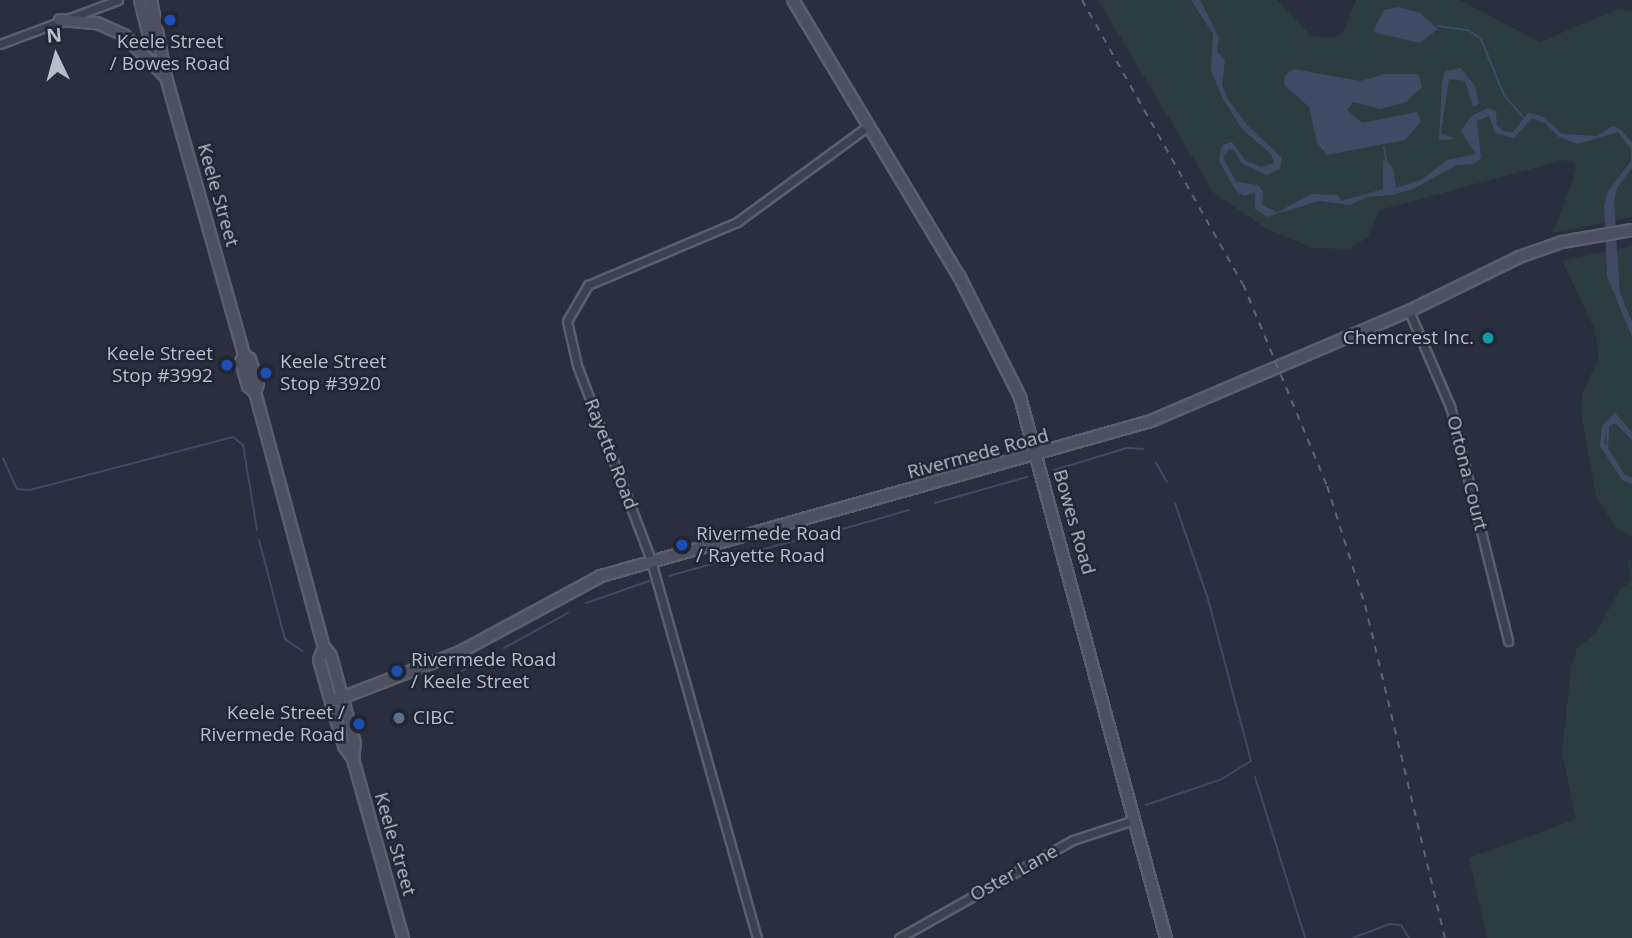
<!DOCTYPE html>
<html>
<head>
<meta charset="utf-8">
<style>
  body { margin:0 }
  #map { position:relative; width:1632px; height:938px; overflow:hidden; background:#292f3e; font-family:"Open Sans",sans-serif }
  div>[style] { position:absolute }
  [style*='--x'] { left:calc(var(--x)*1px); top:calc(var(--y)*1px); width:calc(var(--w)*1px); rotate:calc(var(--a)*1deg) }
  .green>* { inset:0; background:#2c3c40 }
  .water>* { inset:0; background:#414a65 }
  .stream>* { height:2px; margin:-1px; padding:0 1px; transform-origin:1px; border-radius:1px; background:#414a65 }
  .roads { filter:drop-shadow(2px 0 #5b5f6c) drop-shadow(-2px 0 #5b5f6c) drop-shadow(0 2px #5b5f6c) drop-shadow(0 -2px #5b5f6c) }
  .street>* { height:7px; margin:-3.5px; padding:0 3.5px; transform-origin:3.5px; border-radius:3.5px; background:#3d414f }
  .secondary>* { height:10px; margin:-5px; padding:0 5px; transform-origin:5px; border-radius:5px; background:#4c5061 }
  .rail>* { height:2px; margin-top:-1px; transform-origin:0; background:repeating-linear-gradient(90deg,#606575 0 7px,transparent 0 14px) }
  .dots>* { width:19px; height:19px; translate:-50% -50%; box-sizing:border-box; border:4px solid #222634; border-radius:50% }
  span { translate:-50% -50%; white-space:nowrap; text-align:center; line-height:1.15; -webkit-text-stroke:5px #222634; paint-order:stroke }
  .poi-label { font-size:19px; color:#babdc9 }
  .right { translate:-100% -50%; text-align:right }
  .left { translate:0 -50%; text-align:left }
  .street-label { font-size:19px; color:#babdc9 }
  .north { position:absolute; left:21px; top:21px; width:70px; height:70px; -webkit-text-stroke:5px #222634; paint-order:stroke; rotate:355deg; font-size:19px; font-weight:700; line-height:28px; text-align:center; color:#babdc9 }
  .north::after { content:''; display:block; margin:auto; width:24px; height:32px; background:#babdc9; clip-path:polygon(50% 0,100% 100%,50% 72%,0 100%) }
</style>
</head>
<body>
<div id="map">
  <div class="green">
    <div style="clip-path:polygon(1098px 0,1277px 0,1311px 36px,1332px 38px,1343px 33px,1356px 0,1460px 0,1540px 42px,1618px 9px,1632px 11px,1632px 217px,1553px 233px,1576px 171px,1575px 163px,1564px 160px,1380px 210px,1367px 238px,1348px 249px,1313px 248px,1267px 229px,1214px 193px)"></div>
    <div style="clip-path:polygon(1632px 246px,1632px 537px,1615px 527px,1596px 496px,1581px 412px,1582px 395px,1599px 356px,1595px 330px,1562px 261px)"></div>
    <div style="clip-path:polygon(1632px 558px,1632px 938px,1487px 938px,1469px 858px,1576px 819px,1562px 753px,1571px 668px,1577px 648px,1596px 633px,1620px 589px,1631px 581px,1627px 562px)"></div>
  </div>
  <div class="water">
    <div style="clip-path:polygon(1191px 0,1200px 0,1219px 38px,1217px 52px,1225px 60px,1222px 84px,1227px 98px,1246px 124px,1282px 158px,1280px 169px,1267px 175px,1241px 163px,1234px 150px,1229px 149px,1223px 157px,1236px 182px,1258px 185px,1263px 191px,1262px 205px,1278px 212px,1311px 194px,1338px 195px,1341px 201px,1383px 189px,1383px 161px,1386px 160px,1393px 168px,1396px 188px,1421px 180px,1447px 160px,1476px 154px,1461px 131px,1471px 116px,1488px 108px,1496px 111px,1497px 125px,1503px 131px,1513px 132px,1528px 113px,1542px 116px,1562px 134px,1597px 136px,1612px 126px,1620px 129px,1632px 142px,1632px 168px,1617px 188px,1614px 203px,1620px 293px,1632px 322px,1632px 337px,1607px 276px,1604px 206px,1608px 191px,1631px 161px,1631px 149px,1618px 132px,1578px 144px,1559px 137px,1545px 123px,1532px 118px,1514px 138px,1495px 133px,1489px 116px,1477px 121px,1481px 158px,1474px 164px,1457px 165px,1413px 189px,1392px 195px,1367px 197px,1350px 205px,1319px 201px,1267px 217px,1255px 209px,1255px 193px,1244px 196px,1236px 191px,1219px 161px,1222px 145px,1232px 142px,1245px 160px,1261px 167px,1274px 163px,1271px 154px,1242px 129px,1223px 99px,1211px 70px,1213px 34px)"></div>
    <div style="clip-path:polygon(1398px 7px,1420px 13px,1438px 29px,1420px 43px,1377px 33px,1374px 30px,1384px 10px)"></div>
    <div style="clip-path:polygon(1461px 68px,1475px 86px,1479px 104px,1473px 107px,1465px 81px,1449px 79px,1441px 133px,1455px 139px,1439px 140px,1442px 82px,1445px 71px)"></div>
    <div style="clip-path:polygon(1294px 69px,1360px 81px,1385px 74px,1419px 74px,1422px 87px,1406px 102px,1381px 109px,1353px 102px,1347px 110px,1362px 123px,1417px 112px,1421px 122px,1405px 140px,1327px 155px,1317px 143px,1309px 107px,1284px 85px,1285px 75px)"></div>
    <div style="clip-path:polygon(1615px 413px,1632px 432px,1632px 440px,1615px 423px,1608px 427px,1604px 442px,1625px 475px,1632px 477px,1632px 484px,1622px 480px,1600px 446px,1602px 426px)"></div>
  </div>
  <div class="stream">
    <div style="--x:1438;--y:26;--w:30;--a:8"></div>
    <div style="--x:1468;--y:30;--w:16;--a:35"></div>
    <div style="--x:1481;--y:39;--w:61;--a:67.7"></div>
    <div style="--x:1504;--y:95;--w:29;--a:49"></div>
    <div style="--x:1384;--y:147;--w:13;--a:81"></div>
    <div style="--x:1607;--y:449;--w:22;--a:-87"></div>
    <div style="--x:3;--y:458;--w:34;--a:66"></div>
    <div style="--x:17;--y:489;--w:13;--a:4"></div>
    <div style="--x:30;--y:490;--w:210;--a:-14.6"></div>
    <div style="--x:233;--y:437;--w:13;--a:39"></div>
    <div style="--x:243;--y:445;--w:86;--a:80.6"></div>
    <div style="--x:1156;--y:463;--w:22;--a:60"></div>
    <div style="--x:1054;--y:470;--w:76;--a:-16.8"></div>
    <div style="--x:1127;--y:448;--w:16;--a:4"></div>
    <div style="--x:935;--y:503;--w:96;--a:-15.8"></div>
    <div style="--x:839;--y:530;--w:73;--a:-15.9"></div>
    <div style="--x:259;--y:540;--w:102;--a:75.3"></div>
    <div style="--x:285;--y:639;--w:21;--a:35"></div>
    <div style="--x:760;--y:550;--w:71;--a:-14.6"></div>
    <div style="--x:669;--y:576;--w:85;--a:-15.7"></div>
    <div style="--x:586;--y:603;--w:67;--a:-19.2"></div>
    <div style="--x:504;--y:648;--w:73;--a:-28.7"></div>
    <div style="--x:462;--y:671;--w:33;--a:-29"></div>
    <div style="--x:1255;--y:777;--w:169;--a:72.7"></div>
    <div style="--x:1146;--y:805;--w:80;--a:-18.9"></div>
    <div style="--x:1222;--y:779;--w:34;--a:-32"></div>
    <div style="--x:1251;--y:761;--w:171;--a:-104.9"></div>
    <div style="--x:1207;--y:596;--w:98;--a:-109"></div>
    <div style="--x:1353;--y:938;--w:39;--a:-21"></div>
    <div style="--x:1389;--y:924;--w:12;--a:5"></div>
    <div style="--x:1401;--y:925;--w:15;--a:58"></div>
  </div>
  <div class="roads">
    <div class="street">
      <div style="--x:0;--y:44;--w:126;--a:-20.4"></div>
      <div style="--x:1409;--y:311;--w:103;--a:66.7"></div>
      <div style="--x:1450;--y:406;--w:242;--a:76.1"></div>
      <div style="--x:757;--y:938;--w:393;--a:-105.7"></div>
      <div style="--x:651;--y:560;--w:209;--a:-110.8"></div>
      <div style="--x:577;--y:365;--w:45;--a:-102.8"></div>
      <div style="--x:567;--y:321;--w:42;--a:-59.7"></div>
      <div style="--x:588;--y:285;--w:162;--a:-22.9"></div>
      <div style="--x:737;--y:222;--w:161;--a:-36.2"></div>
      <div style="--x:899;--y:938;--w:200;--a:-29.4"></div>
      <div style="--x:1073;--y:840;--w:64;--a:-18.2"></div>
    </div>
    <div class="secondary">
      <div style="--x:140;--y:0;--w:38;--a:76"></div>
      <div style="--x:149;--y:37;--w:12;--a:42"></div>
      <div style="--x:151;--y:0;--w:78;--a:79"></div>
      <div style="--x:166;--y:77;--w:289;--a:74.3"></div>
      <div style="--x:244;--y:355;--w:7;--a:34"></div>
      <div style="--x:250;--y:359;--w:26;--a:72"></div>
      <div style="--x:258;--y:384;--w:9;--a:111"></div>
      <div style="--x:793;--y:0;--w:322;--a:59"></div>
      <div style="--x:959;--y:276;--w:136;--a:63.2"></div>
      <div style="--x:1020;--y:397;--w:560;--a:74.9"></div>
      <div style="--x:60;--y:20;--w:37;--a:5"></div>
      <div style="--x:97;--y:23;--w:30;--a:24"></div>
      <div style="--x:124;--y:35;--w:59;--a:45"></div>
      <div style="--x:244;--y:355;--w:8;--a:113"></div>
      <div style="--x:241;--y:362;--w:25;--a:74"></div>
      <div style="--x:248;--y:386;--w:9;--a:41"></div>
      <div style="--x:255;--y:392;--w:264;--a:74.9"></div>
      <div style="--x:324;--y:647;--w:11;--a:52"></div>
      <div style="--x:331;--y:656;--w:90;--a:74.6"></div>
      <div style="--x:355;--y:743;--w:16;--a:97"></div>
      <div style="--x:324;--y:647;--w:14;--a:111"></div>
      <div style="--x:319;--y:660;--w:44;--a:74.1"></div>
      <div style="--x:331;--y:702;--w:46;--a:73.5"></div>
      <div style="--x:344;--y:746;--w:16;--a:55"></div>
      <div style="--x:353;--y:759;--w:186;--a:74.4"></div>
      <div style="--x:331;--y:702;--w:138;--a:-21.2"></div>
      <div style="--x:460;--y:652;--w:160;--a:-28.3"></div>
      <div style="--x:601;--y:576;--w:571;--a:-15.74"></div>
      <div style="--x:1151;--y:421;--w:280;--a:-23.1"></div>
      <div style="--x:1409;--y:311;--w:123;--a:-26.1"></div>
      <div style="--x:1519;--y:257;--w:46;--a:-19.2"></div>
      <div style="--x:1562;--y:242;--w:71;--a:-9.7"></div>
    </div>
  </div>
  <div class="rail">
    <div style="--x:1082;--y:0;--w:326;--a:60.5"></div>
    <div style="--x:1243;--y:284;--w:219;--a:67.4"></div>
    <div style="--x:1327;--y:486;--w:125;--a:72.3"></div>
    <div style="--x:1365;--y:605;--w:342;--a:76.5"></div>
  </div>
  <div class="dots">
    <div style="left:170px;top:20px;background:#1a4fb4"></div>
    <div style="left:1488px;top:338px;background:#0f9aa8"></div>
    <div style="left:227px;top:365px;background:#1a4fb4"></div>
    <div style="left:266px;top:373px;background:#1a4fb4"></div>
    <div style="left:682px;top:545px;background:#1a4fb4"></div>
    <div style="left:397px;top:671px;background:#1a4fb4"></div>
    <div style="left:399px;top:718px;background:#5c6f8a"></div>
    <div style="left:359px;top:724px;background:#1a4fb4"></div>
  </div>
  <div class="poi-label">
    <span style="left:170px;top:53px">Keele Street<br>/ Bowes Road</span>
    <span class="right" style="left:1474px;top:338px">Chemcrest Inc.</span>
    <span class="right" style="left:213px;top:365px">Keele Street<br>Stop #3992</span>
    <span class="left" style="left:280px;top:373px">Keele Street<br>Stop #3920</span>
    <span class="left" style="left:696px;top:545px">Rivermede Road<br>/ Rayette Road</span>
    <span class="left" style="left:411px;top:671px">Rivermede Road<br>/ Keele Street</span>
    <span class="right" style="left:345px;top:724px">Keele Street /<br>Rivermede Road</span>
    <span class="left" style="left:413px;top:718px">CIBC</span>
  </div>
  <div class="street-label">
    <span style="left:218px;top:195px;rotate:74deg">Keele Street</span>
    <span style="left:611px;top:454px;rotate:69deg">Rayette Road</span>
    <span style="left:978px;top:454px;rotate:-15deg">Rivermede Road</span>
    <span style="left:1467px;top:473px;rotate:76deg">Ortona Court</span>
    <span style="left:1074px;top:522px;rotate:74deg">Bowes Road</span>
    <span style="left:395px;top:844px;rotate:74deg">Keele Street</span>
    <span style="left:1014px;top:873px;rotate:-29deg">Oster Lane</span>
  </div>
  <div class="north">N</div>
</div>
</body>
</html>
